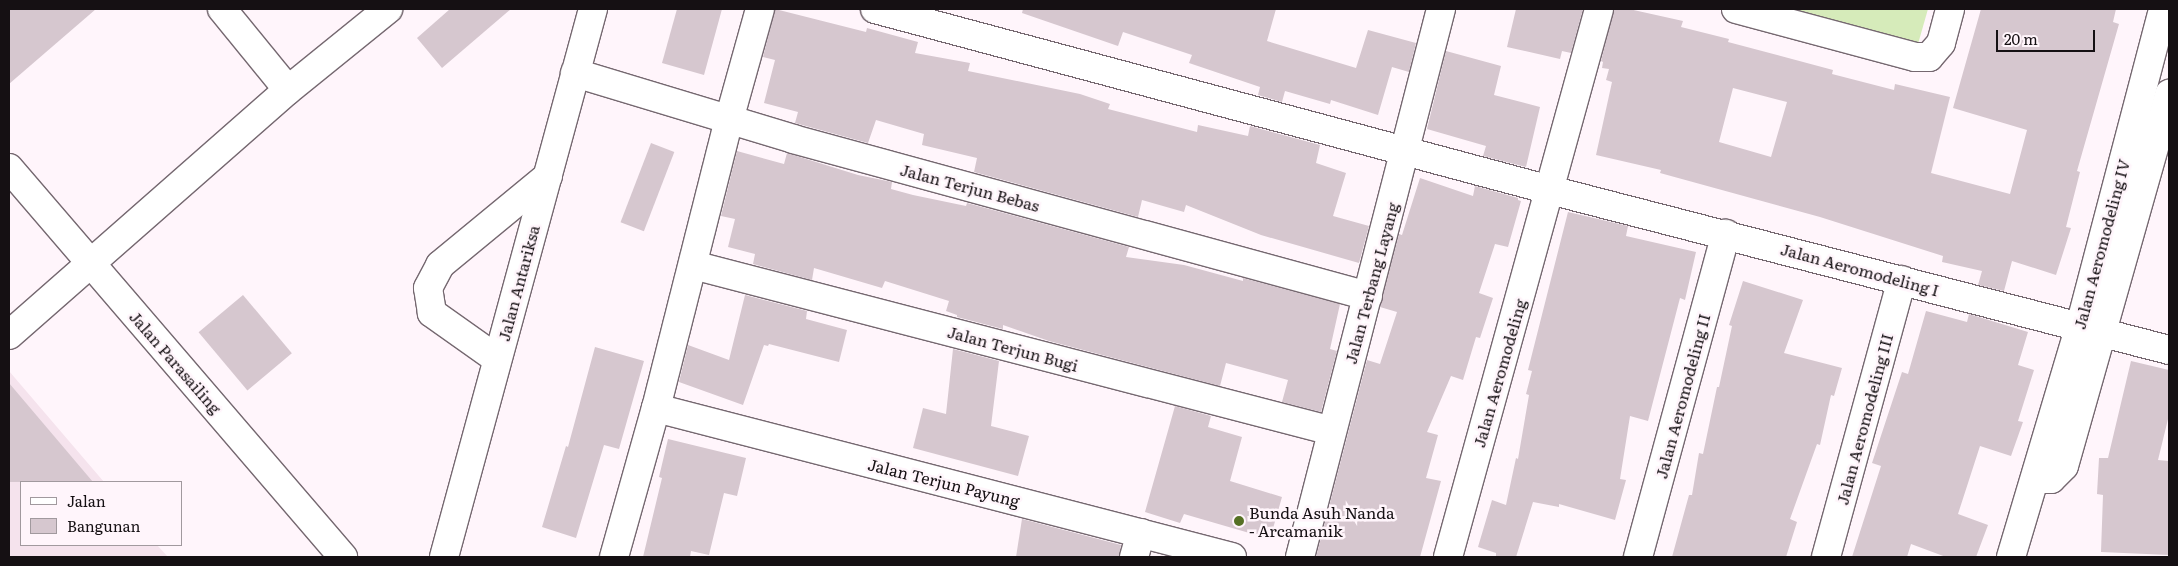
<!DOCTYPE html>
<html>
<head>
<meta charset="utf-8">
<style>
  body { margin:0 }
  #map { position:relative; width:2178px; height:566px; overflow:hidden; background:#fff5fb; font-family:Literata,serif }
  div>[style] { position:absolute }
  [style*='--x'] { left:calc(var(--x)*1px); top:calc(var(--y)*1px); width:calc(var(--w)*1px); rotate:calc(var(--a)*1deg) }
  .built>* { inset:0; background:#f5e3ed }
  .green>* { inset:0; background:#d6ebba }
  .building>* { inset:0; background:#d6c7cf; transform-origin:0 0 }
  .roads { filter:drop-shadow(1px 0 #756870) drop-shadow(-1px 0 #756870) drop-shadow(0 1px #756870) drop-shadow(0 -1px #756870) }
  .street>* { height:28px; margin:-14px; padding:0 14px; transform-origin:14px; border-radius:14px; background:#fff }
  .dots>* { width:14px; height:14px; translate:-50% -50%; box-sizing:border-box; border:2px solid #fff5fb; border-radius:50% }
  span { translate:-50% -50%; white-space:nowrap; text-align:center; line-height:1.15; -webkit-text-stroke:5px #fff5fb; paint-order:stroke }
  .street-label { font-size:16px; color:#151013 }
  .poi-label { font-size:16px; color:#151013 }
  .left { translate:0 -50%; text-align:left }
  .frame { position:absolute; inset:0; border:10px solid #151013; pointer-events:none }
  .legend { position:absolute; left:20px; top:481px; width:162px; height:65px; box-sizing:border-box; background:#fff5fb; border:1px solid #a1999e; margin:0; padding:6px 9px; list-style:none; font-size:15px; color:#151013 }
  .legend li { display:flex; align-items:center; gap:10px; height:25px }
  .legend b { width:25px; border:1px solid #a1999e }
  .scale { position:absolute; left:1996px; top:30px; width:99px; height:22px; box-sizing:border-box; border:2px solid #151013; border-top:0; padding-left:6px; font-size:15px; line-height:18px; white-space:nowrap; color:#151013; -webkit-text-stroke:4px #fff5fb; paint-order:stroke }
</style>
</head>
<body>
<div id="map">
  <div class="built">
    <div style="clip-path:polygon(9px 371px,104px 482px,21px 482px,21px 545px,157px 545px,168px 557px,9px 557px)"></div>
  </div>
  <div class="green">
    <div style="clip-path:polygon(1789px 9px,1928px 9px,1918px 44px)"></div>
  </div>
  <div class="building">
    <div style="clip-path:polygon(9px 9px,96px 9px,9px 84px)"></div>
    <div style="clip-path:polygon(450px 9px,511px 9px,442px 68px,417px 38px)"></div>
    <div style="clip-path:polygon(677px 9px,722px 9px,704px 75px,662px 63px)"></div>
    <div style="clip-path:polygon(775px 9px,866px 32px,867px 28px,918px 42px,915px 53px,970px 63px,968px 71px,1080px 94px,1110px 104px,1108px 109px,1197px 132px,1198px 125px,1248px 136px,1250px 126px,1320px 145px,1316px 163px,1346px 173px,1333px 216px,1369px 226px,1359px 263px,1261px 235px,1186px 205px,1184px 212px,1142px 200px,1138px 217px,974px 172px,977px 158px,922px 145px,924px 134px,876px 120px,868px 143px,795px 123px,798px 112px,764px 103px,775px 60px,763px 57px)"></div>
    <div style="clip-path:polygon(1023px 9px,1276px 9px,1267px 41px,1356px 68px,1368px 30px,1416px 43px,1409px 72px,1392px 67px,1378px 115px,1331px 100px,1330px 104px,1285px 91px,1282px 102px,1258px 95px,1260px 87px,1189px 63px,1192px 55px,1123px 32px,1118px 46px,1022px 13px)"></div>
    <div style="clip-path:polygon(1516px 9px,1583px 9px,1571px 53px,1562px 51px,1560px 59px,1507px 47px)"></div>
    <div style="clip-path:polygon(evenodd,1614px 9px,1629px 9px,1683px 21px,1681px 27px,1729px 39px,1728px 42px,1833px 70px,1832px 74px,1894px 90px,1895px 84px,1950px 97px,1931px 173px,2010px 194px,2027px 130px,1953px 108px,1981px 9px,2116px 9px,2113px 22px,2119px 24px,2077px 171px,2080px 172px,2066px 227px,2071px 228px,2056px 275px,2012px 261px,2004px 291px,1978px 285px,1982px 271px,1942px 262px,1943px 256px,1820px 217px,1660px 173px,1661px 170px,1596px 155px,1612px 82px,1606px 80px,1609px 69px,1602px 68px,1603px 62px,1601px 61px,1614px 9px,1733px 88px,1787px 102px,1771px 157px,1719px 142px,1733px 88px)"></div>
    <div style="clip-path:polygon(1446px 51px,1501px 66px,1494px 95px,1540px 107px,1526px 167px,1483px 156px,1486px 146px,1427px 129px)"></div>
    <div style="left:651px;top:143px;width:25px;height:85px;rotate:21deg"></div>
    <div style="clip-path:polygon(737px 151px,784px 164px,787px 153px,858px 175px,892px 182px,891px 189px,913px 195px,966px 206px,967px 203px,1129px 247px,1126px 257px,1184px 265px,1243px 281px,1243px 278px,1340px 304px,1330px 349px,1337px 351px,1321px 412px,1282px 402px,1288px 380px,1226px 363px,1220px 386px,1049px 341px,1003px 325px,1003px 329px,957px 317px,957px 315px,946px 311px,949px 301px,885px 281px,882px 288px,814px 268px,812px 280px,753px 264px,755px 254px,728px 247px,735px 219px,721px 216px)"></div>
    <div style="clip-path:polygon(1420px 178px,1473px 196px,1475px 186px,1518px 198px,1518px 200px,1521px 201px,1508px 247px,1495px 244px,1479px 293px,1493px 298px,1480px 338px,1476px 337px,1463px 380px,1451px 376px,1427px 432px,1438px 435px,1426px 478px,1441px 481px,1420px 557px,1316px 557px,1367px 360px,1380px 364px,1397px 312px,1380px 307px,1399px 234px,1402px 235px)"></div>
    <div style="clip-path:polygon(1568px 212px,1628px 226px,1626px 236px,1696px 252px,1685px 300px,1680px 298px,1648px 421px,1630px 416px,1620px 479px,1626px 480px,1615px 520px,1559px 504px,1559px 507px,1533px 502px,1516px 557px,1496px 557px,1496px 553px,1478px 547px,1492px 500px,1506px 505px,1516px 458px,1518px 459px,1529px 395px,1526px 394px,1532px 371px,1528px 370px)"></div>
    <div style="clip-path:polygon(1743px 281px,1803px 300px,1784px 353px,1842px 368px,1834px 396px,1831px 395px,1820px 445px,1817px 444px,1790px 519px,1797px 522px,1786px 557px,1672px 557px,1689px 495px,1692px 495px,1699px 453px,1703px 454px,1717px 387px,1719px 387px,1732px 326px,1729px 325px)"></div>
    <div style="left:243px;top:295px;width:76px;height:58px;rotate:50deg"></div>
    <div style="clip-path:polygon(745px 295px,807px 311px,806px 319px,847px 330px,839px 362px,769px 344px,768px 346px,764px 345px,743px 405px,679px 382px,688px 345px,729px 360px)"></div>
    <div style="clip-path:polygon(1926px 311px,1967px 322px,1969px 314px,2028px 332px,2018px 365px,2034px 370px,2018px 421px,2023px 422px,2011px 456px,1980px 446px,1958px 514px,1988px 525px,1976px 557px,1946px 557px,1911px 544px,1907px 557px,1852px 557px,1881px 466px,1872px 463px,1902px 372px,1908px 374px)"></div>
    <div style="clip-path:polygon(595px 347px,644px 361px,619px 449px,604px 445px,576px 538px,542px 527px,566px 446px,568px 447px)"></div>
    <div style="clip-path:polygon(953px 349px,999px 361px,991px 426px,1029px 436px,1018px 476px,913px 448px,923px 408px,946px 414px)"></div>
    <div style="clip-path:polygon(2131px 361px,2169px 370px,2169px 415px,2158px 460px,2169px 461px,2169px 555px,2101px 552px,2103px 495px,2097px 494px,2099px 458px,2108px 458px)"></div>
    <div style="clip-path:polygon(9px 383px,93px 482px,9px 482px)"></div>
    <div style="clip-path:polygon(1175px 406px,1211px 416px,1208px 427px,1242px 437px,1230px 481px,1282px 497px,1270px 539px,1184px 514px,1180px 523px,1145px 512px)"></div>
    <div style="clip-path:polygon(668px 439px,746px 458px,737px 496px,724px 493px,709px 555px,691px 551px,690px 557px,643px 557px,662px 478px,659px 477px)"></div>
    <div style="clip-path:polygon(1022px 519px,1121px 545px,1119px 557px,1016px 557px)"></div>
  </div>
  <div class="roads">
    <div class="street">
      <div style="--x:222;--y:9;--w:104;--a:50.8"></div>
      <div style="--x:875;--y:9;--w:699;--a:15.01"></div>
      <div style="--x:1550;--y:190;--w:639;--a:14.49"></div>
      <div style="--x:1736;--y:9;--w:185;--a:15"></div>
      <div style="--x:1915;--y:57;--w:14;--a:0"></div>
      <div style="--x:1929;--y:57;--w:18;--a:-49"></div>
      <div style="--x:1941;--y:43;--w:35;--a:-75"></div>
      <div style="--x:575;--y:73;--w:228;--a:16.8"></div>
      <div style="--x:793;--y:139;--w:596;--a:15.27"></div>
      <div style="--x:9;--y:168;--w:513;--a:49.35"></div>
      <div style="--x:693;--y:265;--w:660;--a:14.56"></div>
      <div style="--x:9;--y:335;--w:371;--a:-41.3"></div>
      <div style="--x:288;--y:90;--w:129;--a:-39"></div>
      <div style="--x:497;--y:359;--w:80;--a:-144.7"></div>
      <div style="--x:432;--y:313;--w:25;--a:-99"></div>
      <div style="--x:428;--y:288;--w:26;--a:-62"></div>
      <div style="--x:440;--y:265;--w:140;--a:-39.5"></div>
      <div style="--x:656;--y:408;--w:595;--a:14.5"></div>
      <div style="--x:2035;--y:479;--w:16;--a:0"></div>
      <div style="--x:2051;--y:479;--w:18;--a:-45"></div>
      <div style="--x:2064;--y:466;--w:387;--a:-74.2"></div>
      <div style="--x:444;--y:557;--w:568;--a:-74.79"></div>
      <div style="--x:614;--y:557;--w:155;--a:-74.3"></div>
      <div style="--x:656;--y:408;--w:297;--a:-75.8"></div>
      <div style="--x:729;--y:120;--w:115;--a:-74.4"></div>
      <div style="--x:1134;--y:557;--w:25;--a:-74"></div>
      <div style="--x:1300;--y:557;--w:566;--a:-75.57"></div>
      <div style="--x:1448;--y:557;--w:568;--a:-74.59"></div>
      <div style="--x:1638;--y:557;--w:335;--a:-74.8"></div>
      <div style="--x:1826;--y:557;--w:287;--a:-74.7"></div>
      <div style="--x:2011;--y:557;--w:241;--a:-73.4"></div>
      <div style="--x:2080;--y:326;--w:328;--a:-75.3"></div>
    </div>
  </div>
  <div class="dots">
    <div style="left:1239px;top:521px;background:#557024"></div>
  </div>
  <div class="street-label">
    <span style="left:970px;top:187px;rotate:15deg">Jalan Terjun Bebas</span>
    <span style="left:2101px;top:244px;rotate:-75deg">Jalan Aeromodeling IV</span>
    <span style="left:1860px;top:269px;rotate:15deg">Jalan Aeromodeling I</span>
    <span style="left:518px;top:283px;rotate:-75deg">Jalan Antariksa</span>
    <span style="left:1371px;top:283px;rotate:-75deg">Jalan Terbang Layang</span>
    <span style="left:1013px;top:348px;rotate:15deg">Jalan Terjun Bugi</span>
    <span style="left:176px;top:362px;rotate:49deg">Jalan Parasailing</span>
    <span style="left:1499px;top:373px;rotate:-74deg">Jalan Aeromodeling</span>
    <span style="left:1682px;top:396px;rotate:-75deg">Jalan Aeromodeling II</span>
    <span style="left:1864px;top:419px;rotate:-75deg">Jalan Aeromodeling III</span>
    <span style="left:944px;top:482px;rotate:14deg">Jalan Terjun Payung</span>
  </div>
  <div class="poi-label">
    <span class="left" style="left:1249px;top:521px">Bunda Asuh Nanda<br>- Arcamanik</span>
  </div>
  <div class="frame"></div>
  <ul class="legend">
  <li><b style="height:6px;background:#fff"></b>Jalan</li>
  <li><b style="height:14px;background:#d6c7cf"></b>Bangunan</li>
  </ul>
  <div class="scale">20 m</div>
</div>
</body>
</html>
